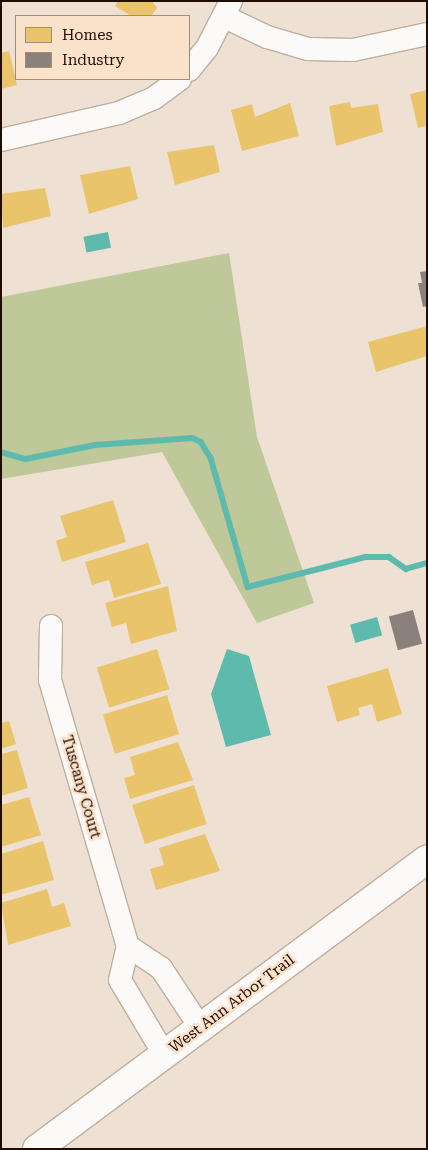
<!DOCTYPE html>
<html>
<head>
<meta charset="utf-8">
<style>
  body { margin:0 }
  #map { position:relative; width:428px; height:1150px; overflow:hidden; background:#eee1d4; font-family:"Roboto Serif",serif }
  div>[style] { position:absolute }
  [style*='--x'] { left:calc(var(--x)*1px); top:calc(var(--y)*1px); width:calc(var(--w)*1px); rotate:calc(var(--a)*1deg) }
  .forest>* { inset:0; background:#bec898 }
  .water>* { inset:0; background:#5fbaae; transform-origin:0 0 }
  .homes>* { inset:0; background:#e9c46a; transform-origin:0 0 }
  .industry>* { inset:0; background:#8a817c; transform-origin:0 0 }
  .stream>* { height:5.5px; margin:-2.75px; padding:0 2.75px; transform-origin:2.75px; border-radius:2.75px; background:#5fbaae }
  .roads { filter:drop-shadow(1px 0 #bfaf9e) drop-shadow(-1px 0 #bfaf9e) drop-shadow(0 1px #bfaf9e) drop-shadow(0 -1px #bfaf9e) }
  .minor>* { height:22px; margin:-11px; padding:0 11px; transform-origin:11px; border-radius:11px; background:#fcfaf9 }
  .tertiary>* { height:28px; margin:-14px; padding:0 14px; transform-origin:14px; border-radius:14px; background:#fcfaf9 }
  span { translate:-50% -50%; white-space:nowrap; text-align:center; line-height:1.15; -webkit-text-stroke:5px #f9e1ca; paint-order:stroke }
  .street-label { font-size:15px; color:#210d00 }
  .frame { position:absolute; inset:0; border:2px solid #210d00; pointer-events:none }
  .legend { position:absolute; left:15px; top:15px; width:175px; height:65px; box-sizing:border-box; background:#f9e1ca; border:1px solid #a38c79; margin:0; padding:6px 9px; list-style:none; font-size:15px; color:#210d00 }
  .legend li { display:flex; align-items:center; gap:10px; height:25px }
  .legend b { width:25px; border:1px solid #a38c79 }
</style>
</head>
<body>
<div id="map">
  <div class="forest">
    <div style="clip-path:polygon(229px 253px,257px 437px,314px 603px,257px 623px,162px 452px,1px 479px,1px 297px)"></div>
  </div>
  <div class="water">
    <div style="left:108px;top:232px;width:16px;height:25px;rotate:79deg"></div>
    <div style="left:377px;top:617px;width:19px;height:28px;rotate:74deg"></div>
    <div style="clip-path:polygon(227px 649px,249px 656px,271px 735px,226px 747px,211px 694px)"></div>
  </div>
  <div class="homes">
    <div style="clip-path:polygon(118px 1px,152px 1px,157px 8px,151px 16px,131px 16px,115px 6px)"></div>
    <div style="clip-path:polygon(9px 51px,17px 85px,1px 89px,1px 53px)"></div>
    <div style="clip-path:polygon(427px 90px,427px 126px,418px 128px,410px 94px)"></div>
    <div style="clip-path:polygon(350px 102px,351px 108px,378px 104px,383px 132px,336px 146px,329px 106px)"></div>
    <div style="clip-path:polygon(290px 103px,299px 136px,242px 151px,231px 110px,252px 104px,255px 117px)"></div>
    <div style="clip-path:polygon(214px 145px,220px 172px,175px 185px,167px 152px)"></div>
    <div style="clip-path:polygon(130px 166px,138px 199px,89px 214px,80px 175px)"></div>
    <div style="clip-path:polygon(45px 188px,51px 216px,3px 228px,1px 194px)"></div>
    <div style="clip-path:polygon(427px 326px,427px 356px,376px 372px,368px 342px)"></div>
    <div style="clip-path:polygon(113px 500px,126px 542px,62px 562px,56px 541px,67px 537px,60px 516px)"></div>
    <div style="clip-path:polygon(148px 543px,161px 584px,114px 598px,109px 580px,92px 585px,85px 562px)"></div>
    <div style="clip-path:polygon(168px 586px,177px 631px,131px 644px,126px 623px,112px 627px,105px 603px)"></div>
    <div style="left:157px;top:649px;width:42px;height:63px;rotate:73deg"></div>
    <div style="clip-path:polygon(388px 668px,402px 714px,377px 722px,372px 704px,358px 708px,360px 715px,337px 722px,327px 686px)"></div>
    <div style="left:167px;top:695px;width:41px;height:67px;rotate:73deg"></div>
    <div style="clip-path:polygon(9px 721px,16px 744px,1px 749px,1px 723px)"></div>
    <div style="clip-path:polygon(178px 742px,193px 780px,130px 799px,124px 778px,135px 775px,130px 757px)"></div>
    <div style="clip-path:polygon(17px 750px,28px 788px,1px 796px,1px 754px)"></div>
    <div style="left:194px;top:785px;width:41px;height:65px;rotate:72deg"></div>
    <div style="clip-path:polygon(29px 797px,41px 835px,1px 847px,1px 805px)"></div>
    <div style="clip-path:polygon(205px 834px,220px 871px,156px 890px,150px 869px,164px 865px,159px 848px)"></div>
    <div style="clip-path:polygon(43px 841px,54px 880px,1px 895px,1px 854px)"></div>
    <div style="clip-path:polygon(47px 889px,52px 907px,64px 903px,71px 926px,8px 945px,1px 903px)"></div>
  </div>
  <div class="industry">
    <div style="clip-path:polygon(427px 271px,427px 306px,423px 307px,418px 283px,422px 283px,420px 272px)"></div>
    <div style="left:413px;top:610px;width:35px;height:25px;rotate:75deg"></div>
  </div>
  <div class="stream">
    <div style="--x:1;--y:452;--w:26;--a:16"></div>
    <div style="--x:26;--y:459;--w:70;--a:-11.5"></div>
    <div style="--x:95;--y:445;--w:98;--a:-4.1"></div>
    <div style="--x:193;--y:438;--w:9;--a:27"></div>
    <div style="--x:201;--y:442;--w:19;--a:58"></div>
    <div style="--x:211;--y:458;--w:134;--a:74"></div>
    <div style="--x:248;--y:587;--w:122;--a:-14.3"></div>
    <div style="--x:366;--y:557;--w:23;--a:0"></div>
    <div style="--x:389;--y:557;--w:21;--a:35"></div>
    <div style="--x:406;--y:569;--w:22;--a:-16"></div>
  </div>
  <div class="roads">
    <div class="minor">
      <div style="--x:225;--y:17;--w:47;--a:25.5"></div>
      <div style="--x:267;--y:37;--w:43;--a:16.3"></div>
      <div style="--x:308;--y:49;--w:45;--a:1.3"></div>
      <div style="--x:353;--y:50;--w:76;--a:-12.2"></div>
      <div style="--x:189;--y:70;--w:28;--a:-51"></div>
      <div style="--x:207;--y:48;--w:53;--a:-62.9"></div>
      <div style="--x:1;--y:140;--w:121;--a:-12.9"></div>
      <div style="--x:119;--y:113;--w:38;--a:-23"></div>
      <div style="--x:154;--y:98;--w:32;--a:-36"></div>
      <div style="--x:51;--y:626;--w:54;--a:91.1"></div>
      <div style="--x:50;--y:680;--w:277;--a:73.7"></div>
      <div style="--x:164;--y:1054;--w:86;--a:-120.7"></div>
      <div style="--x:120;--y:980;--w:35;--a:-77"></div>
      <div style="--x:128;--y:946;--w:40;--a:34"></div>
      <div style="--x:161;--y:968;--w:71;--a:56.5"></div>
    </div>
    <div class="tertiary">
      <div style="--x:37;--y:1149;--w:486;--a:-36.6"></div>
    </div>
  </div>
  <div class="street-label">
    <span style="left:81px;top:787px;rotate:74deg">Tuscany Court</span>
    <span style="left:232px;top:1004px;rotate:-37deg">West Ann Arbor Trail</span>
  </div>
  <div class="frame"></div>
  <ul class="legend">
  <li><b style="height:14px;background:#e9c46a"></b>Homes</li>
  <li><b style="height:14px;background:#8a817c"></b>Industry</li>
  </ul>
</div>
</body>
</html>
